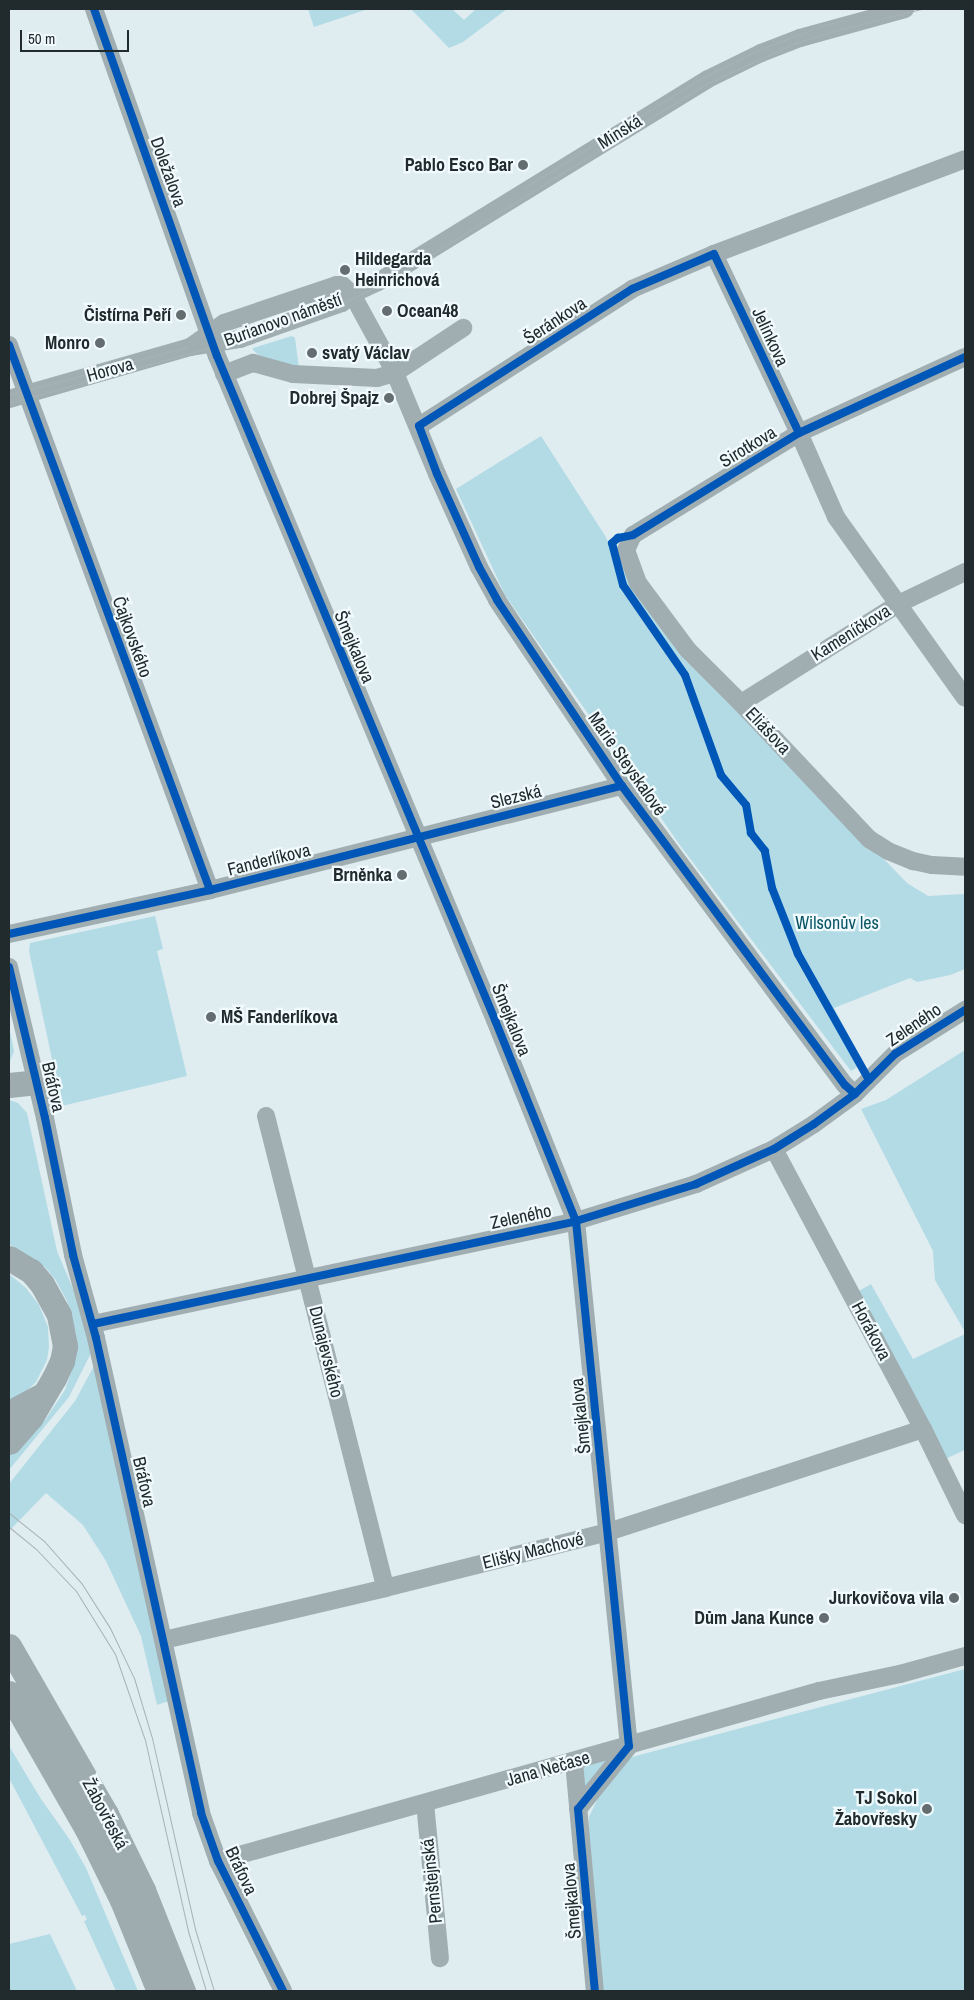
<!DOCTYPE html>
<html>
<head>
<meta charset="utf-8">
<style>
  body { margin:0 }
  #map { position:relative; width:974px; height:2000px; overflow:hidden; background:#dfecf0; font-family:"Archivo Narrow",sans-serif }
  div>[style] { position:absolute }
  [style*='--x'] { left:calc(var(--x)*1px); top:calc(var(--y)*1px); width:calc(var(--w)*1px); rotate:calc(var(--a)*1deg) }
  .green>* { inset:0; background:#b3dbe6 }
  .minor>* { height:18px; margin:-9px; padding:0 9px; transform-origin:9px; border-radius:9px; background:#a1aeb1 }
  .highway>* { height:25px; margin:-12.5px; padding:0 12.5px; transform-origin:12.5px; border-radius:12.5px; background:#9eabaf }
  .tram>* { height:1px; margin:-0.5px; padding:0 0.5px; transform-origin:0.5px; border-radius:0.5px; background:#a8b2b5 }
  .cycleway>* { height:8px; margin:-4px; padding:0 4px; transform-origin:4px; border-radius:4px; background:#0057b8 }
  .dots>* { width:14px; height:14px; translate:-50% -50%; box-sizing:border-box; border:2px solid #f1fbfd; border-radius:50% }
  span { translate:-50% -50%; white-space:nowrap; text-align:center; line-height:1.15; -webkit-text-stroke:4.5px #f1fbfd; paint-order:stroke }
  .street-label { font-size:18px; color:#212a2d }
  .poi-label { font-size:18px; color:#212a2d; font-weight:700 }
  .right { translate:-100% -50%; text-align:right }
  .left { translate:0 -50%; text-align:left }
  .park-label { font-size:18px; color:#0a5666 }
  .frame { position:absolute; inset:0; border:10px solid #212a2d; pointer-events:none }
  .scale { position:absolute; left:20px; top:30px; width:109px; height:22px; box-sizing:border-box; border:2px solid #212a2d; border-top:0; padding-left:6px; font-size:15px; line-height:18px; white-space:nowrap; color:#212a2d; -webkit-text-stroke:4px #f1fbfd; paint-order:stroke }
</style>
</head>
<body>
<div id="map">
  <div class="green">
    <div style="clip-path:polygon(308px 9px,364px 9px,365px 10px,314px 27px)"></div>
    <div style="clip-path:polygon(411px 9px,452px 9px,464px 20px,476px 9px,507px 9px,463px 42px,449px 48px)"></div>
    <div style="clip-path:polygon(292px 336px,295px 338px,299px 368px,261px 357px,253px 350px,253px 348px)"></div>
    <div style="clip-path:polygon(541px 436px,604px 534px,635px 589px,674px 642px,907px 883px,928px 896px,965px 894px,965px 969px,950px 975px,917px 982px,910px 978px,834px 1008px,864px 1063px,851px 1071px,682px 848px,505px 595px,456px 489px)"></div>
    <div style="clip-path:polygon(155px 916px,163px 949px,157px 951px,187px 1076px,62px 1106px,29px 951px,30px 943px)"></div>
    <div style="clip-path:polygon(9px 1026px,14px 1051px,9px 1064px)"></div>
    <div style="clip-path:polygon(965px 1050px,965px 1332px,935px 1280px,933px 1251px,861px 1109px,886px 1100px)"></div>
    <div style="clip-path:polygon(9px 1100px,18px 1103px,27px 1113px,57px 1251px,79px 1303px,91px 1353px,69px 1397px,9px 1470px,9px 1455px,45px 1420px,65px 1390px,75px 1360px,76px 1334px,67px 1301px,55px 1279px,45px 1267px,9px 1244px)"></div>
    <div style="clip-path:polygon(9px 1274px,26px 1288px,39px 1305px,48px 1327px,49px 1347px,47px 1360px,36px 1382px,21px 1397px,9px 1405px)"></div>
    <div style="clip-path:polygon(871px 1284px,913px 1359px,965px 1334px,965px 1450px,943px 1460px,857px 1292px)"></div>
    <div style="clip-path:polygon(94px 1366px,169px 1701px,157px 1705px,141px 1636px,106px 1561px,83px 1525px,46px 1493px,9px 1531px,9px 1484px,75px 1401px)"></div>
    <div style="clip-path:polygon(965px 1669px,965px 1991px,601px 1991px,588px 1841px,589px 1817px,606px 1781px,628px 1758px)"></div>
    <div style="clip-path:polygon(9px 1746px,41px 1799px,70px 1840px,86px 1868px,138px 1991px,116px 1991px,84px 1921px,87px 1920px,85px 1915px,82px 1916px,9px 1778px)"></div>
    <div style="clip-path:polygon(616px 1755px,581px 1800px,579px 1765px)"></div>
    <div style="clip-path:polygon(50px 1934px,77px 1991px,9px 1991px,9px 1944px)"></div>
  </div>
  <div class="minor">
    <div style="--x:94;--y:9;--w:368;--a:70.5"></div>
    <div style="--x:217;--y:356;--w:720;--a:67.28"></div>
    <div style="--x:495;--y:1020;--w:217;--a:68.1"></div>
    <div style="--x:576;--y:1221;--w:528;--a:84.24"></div>
    <div style="--x:714;--y:254;--w:198;--a:64.6"></div>
    <div style="--x:799;--y:433;--w:92;--a:66.2"></div>
    <div style="--x:836;--y:517;--w:222;--a:54.5"></div>
    <div style="--x:9;--y:345;--w:581;--a:69.76"></div>
    <div style="--x:190;--y:347;--w:42;--a:-35.2"></div>
    <div style="--x:224;--y:323;--w:118;--a:-18.7"></div>
    <div style="--x:336;--y:285;--w:6;--a:0"></div>
    <div style="--x:342;--y:285;--w:13;--a:42"></div>
    <div style="--x:352;--y:294;--w:90;--a:61.4"></div>
    <div style="--x:395;--y:373;--w:109;--a:67.4"></div>
    <div style="--x:437;--y:474;--w:102;--a:65.7"></div>
    <div style="--x:479;--y:567;--w:38;--a:61"></div>
    <div style="--x:497;--y:600;--w:224;--a:56.1"></div>
    <div style="--x:622;--y:786;--w:373;--a:53.3"></div>
    <div style="--x:845;--y:1085;--w:13;--a:42"></div>
    <div style="--x:965;--y:357;--w:183;--a:155.4"></div>
    <div style="--x:799;--y:433;--w:195;--a:148.4"></div>
    <div style="--x:633;--y:535;--w:17;--a:115"></div>
    <div style="--x:626;--y:550;--w:35;--a:70"></div>
    <div style="--x:638;--y:583;--w:84;--a:53.3"></div>
    <div style="--x:688;--y:650;--w:75;--a:45"></div>
    <div style="--x:741;--y:703;--w:187;--a:46.7"></div>
    <div style="--x:869;--y:839;--w:22;--a:32"></div>
    <div style="--x:888;--y:851;--w:27;--a:22"></div>
    <div style="--x:913;--y:861;--w:19;--a:12"></div>
    <div style="--x:932;--y:865;--w:33;--a:3"></div>
    <div style="--x:224;--y:374;--w:31;--a:-21"></div>
    <div style="--x:253;--y:363;--w:41;--a:15.4"></div>
    <div style="--x:293;--y:374;--w:84;--a:2.7"></div>
    <div style="--x:377;--y:378;--w:19;--a:-16"></div>
    <div style="--x:395;--y:373;--w:82;--a:-33.5"></div>
    <div style="--x:9;--y:399;--w:188;--a:-16"></div>
    <div style="--x:190;--y:347;--w:51;--a:-9.1"></div>
    <div style="--x:240;--y:339;--w:108;--a:-19.4"></div>
    <div style="--x:342;--y:303;--w:13;--a:-42"></div>
    <div style="--x:352;--y:294;--w:29;--a:-25"></div>
    <div style="--x:378;--y:282;--w:387;--a:-31.6"></div>
    <div style="--x:708;--y:79;--w:59;--a:-26.1"></div>
    <div style="--x:761;--y:53;--w:42;--a:-21"></div>
    <div style="--x:800;--y:38;--w:109;--a:-15.4"></div>
    <div style="--x:419;--y:426;--w:253;--a:-32.7"></div>
    <div style="--x:632;--y:289;--w:89;--a:-23.1"></div>
    <div style="--x:714;--y:254;--w:268;--a:-20.7"></div>
    <div style="--x:741;--y:703;--w:186;--a:-32.2"></div>
    <div style="--x:898;--y:604;--w:74;--a:-25.5"></div>
    <div style="--x:9;--y:934;--w:206;--a:-12.3"></div>
    <div style="--x:210;--y:890;--w:425;--a:-14.2"></div>
    <div style="--x:9;--y:967;--w:155;--a:76.6"></div>
    <div style="--x:45;--y:1118;--w:140;--a:78.4"></div>
    <div style="--x:73;--y:1255;--w:86;--a:74.5"></div>
    <div style="--x:96;--y:1338;--w:486;--a:77.5"></div>
    <div style="--x:201;--y:1813;--w:51;--a:70.5"></div>
    <div style="--x:218;--y:1861;--w:145;--a:63.4"></div>
    <div style="--x:266;--y:1116;--w:487;--a:75.8"></div>
    <div style="--x:774;--y:1149;--w:317;--a:62"></div>
    <div style="--x:923;--y:1429;--w:96;--a:64"></div>
    <div style="--x:93;--y:1324;--w:494;--a:-12"></div>
    <div style="--x:576;--y:1221;--w:126;--a:-17.1"></div>
    <div style="--x:696;--y:1184;--w:85;--a:-24.2"></div>
    <div style="--x:774;--y:1149;--w:47;--a:-32"></div>
    <div style="--x:814;--y:1124;--w:51;--a:-36.2"></div>
    <div style="--x:855;--y:1094;--w:57;--a:-45"></div>
    <div style="--x:895;--y:1054;--w:83;--a:-32.2"></div>
    <div style="--x:164;--y:1640;--w:227;--a:-13.2"></div>
    <div style="--x:385;--y:1588;--w:230;--a:-14.1"></div>
    <div style="--x:608;--y:1532;--w:331;--a:-18.1"></div>
    <div style="--x:574;--y:1762;--w:230;--a:84.8"></div>
    <div style="--x:425;--y:1803;--w:156;--a:84.5"></div>
    <div style="--x:578;--y:1809;--w:81;--a:-51"></div>
    <div style="--x:218;--y:1861;--w:625;--a:-15.79"></div>
    <div style="--x:819;--y:1691;--w:83;--a:-11.9"></div>
    <div style="--x:900;--y:1674;--w:67;--a:-15.5"></div>
  </div>
  <div class="highway">
    <div style="--x:9;--y:1085;--w:28;--a:-6"></div>
    <div style="--x:9;--y:1258;--w:26;--a:31"></div>
    <div style="--x:31;--y:1271;--w:17;--a:50"></div>
    <div style="--x:42;--y:1284;--w:35;--a:61"></div>
    <div style="--x:59;--y:1315;--w:32;--a:79"></div>
    <div style="--x:65;--y:1346;--w:15;--a:101"></div>
    <div style="--x:62;--y:1361;--w:19;--a:115"></div>
    <div style="--x:54;--y:1378;--w:45;--a:120.5"></div>
    <div style="--x:31;--y:1417;--w:33;--a:131"></div>
    <div style="--x:9;--y:1413;--w:38;--a:-28"></div>
    <div style="--x:9;--y:1646;--w:194;--a:60"></div>
    <div style="--x:106;--y:1814;--w:85;--a:64"></div>
    <div style="--x:143;--y:1890;--w:109;--a:68.4"></div>
    <div style="--x:9;--y:1693;--w:157;--a:60.2"></div>
    <div style="--x:87;--y:1829;--w:79;--a:63.8"></div>
    <div style="--x:122;--y:1900;--w:98;--a:67.9"></div>
  </div>
  <div class="tram">
    <div style="--x:524;--y:188;--w:211;--a:-31.8"></div>
    <div style="--x:703;--y:77;--w:64;--a:-25.8"></div>
    <div style="--x:761;--y:49;--w:67;--a:-20.9"></div>
    <div style="--x:824;--y:25;--w:23;--a:-13"></div>
    <div style="--x:9;--y:395;--w:184;--a:-15.1"></div>
    <div style="--x:9;--y:403;--w:241;--a:-15.4"></div>
    <div style="--x:241;--y:339;--w:107;--a:-19.6"></div>
    <div style="--x:342;--y:303;--w:47;--a:-24.9"></div>
    <div style="--x:385;--y:283;--w:380;--a:-31.8"></div>
    <div style="--x:708;--y:83;--w:94;--a:-24.6"></div>
    <div style="--x:793;--y:44;--w:43;--a:-17.6"></div>
    <div style="--x:834;--y:31;--w:90;--a:-14.2"></div>
    <div style="--x:9;--y:1513;--w:45;--a:38.7"></div>
    <div style="--x:44;--y:1541;--w:57;--a:48.5"></div>
    <div style="--x:82;--y:1584;--w:52;--a:57.5"></div>
    <div style="--x:110;--y:1628;--w:55;--a:64.4"></div>
    <div style="--x:134;--y:1678;--w:63;--a:73.3"></div>
    <div style="--x:152;--y:1738;--w:196;--a:77.3"></div>
    <div style="--x:195;--y:1929;--w:65;--a:73"></div>
    <div style="--x:9;--y:1527;--w:35;--a:39"></div>
    <div style="--x:36;--y:1549;--w:58;--a:46.4"></div>
    <div style="--x:76;--y:1591;--w:74;--a:58.2"></div>
    <div style="--x:115;--y:1654;--w:91;--a:70.8"></div>
    <div style="--x:145;--y:1740;--w:196;--a:77.3"></div>
    <div style="--x:188;--y:1931;--w:63;--a:73.3"></div>
  </div>
  <div class="cycleway">
    <div style="--x:94;--y:9;--w:368;--a:70.5"></div>
    <div style="--x:217;--y:356;--w:720;--a:67.28"></div>
    <div style="--x:495;--y:1020;--w:217;--a:68.1"></div>
    <div style="--x:576;--y:1221;--w:528;--a:84.24"></div>
    <div style="--x:629;--y:1746;--w:81;--a:129"></div>
    <div style="--x:578;--y:1809;--w:183;--a:84.7"></div>
    <div style="--x:9;--y:345;--w:581;--a:69.76"></div>
    <div style="--x:799;--y:433;--w:198;--a:-115.4"></div>
    <div style="--x:714;--y:254;--w:89;--a:156.9"></div>
    <div style="--x:632;--y:289;--w:253;--a:147.3"></div>
    <div style="--x:419;--y:426;--w:51;--a:69.4"></div>
    <div style="--x:437;--y:474;--w:102;--a:65.7"></div>
    <div style="--x:479;--y:567;--w:38;--a:61"></div>
    <div style="--x:497;--y:600;--w:224;--a:56.1"></div>
    <div style="--x:622;--y:786;--w:373;--a:53.3"></div>
    <div style="--x:845;--y:1085;--w:13;--a:42"></div>
    <div style="--x:9;--y:934;--w:206;--a:-12.3"></div>
    <div style="--x:210;--y:890;--w:425;--a:-14.2"></div>
    <div style="--x:9;--y:967;--w:155;--a:76.6"></div>
    <div style="--x:45;--y:1118;--w:140;--a:78.4"></div>
    <div style="--x:73;--y:1255;--w:86;--a:74.5"></div>
    <div style="--x:96;--y:1338;--w:486;--a:77.5"></div>
    <div style="--x:201;--y:1813;--w:51;--a:70.5"></div>
    <div style="--x:218;--y:1861;--w:145;--a:63.4"></div>
    <div style="--x:869;--y:1080;--w:145;--a:-119.4"></div>
    <div style="--x:798;--y:954;--w:71;--a:-111.5"></div>
    <div style="--x:772;--y:888;--w:38;--a:-101"></div>
    <div style="--x:765;--y:851;--w:23;--a:-128"></div>
    <div style="--x:751;--y:833;--w:28;--a:-100"></div>
    <div style="--x:746;--y:805;--w:39;--a:-130"></div>
    <div style="--x:721;--y:775;--w:106;--a:-109.8"></div>
    <div style="--x:685;--y:675;--w:109;--a:-124.6"></div>
    <div style="--x:623;--y:585;--w:43;--a:-104.7"></div>
    <div style="--x:612;--y:543;--w:8;--a:-40"></div>
    <div style="--x:618;--y:538;--w:15;--a:-11"></div>
    <div style="--x:633;--y:535;--w:195;--a:-31.6"></div>
    <div style="--x:799;--y:433;--w:183;--a:-24.6"></div>
    <div style="--x:93;--y:1324;--w:494;--a:-12"></div>
    <div style="--x:576;--y:1221;--w:126;--a:-17.1"></div>
    <div style="--x:696;--y:1184;--w:85;--a:-24.2"></div>
    <div style="--x:774;--y:1149;--w:47;--a:-32"></div>
    <div style="--x:814;--y:1124;--w:51;--a:-36.2"></div>
    <div style="--x:855;--y:1094;--w:57;--a:-45"></div>
    <div style="--x:895;--y:1054;--w:83;--a:-32.2"></div>
  </div>
  <div class="dots">
    <div style="left:523px;top:165px;background:#646e71"></div>
    <div style="left:345px;top:270px;background:#646e71"></div>
    <div style="left:387px;top:311px;background:#646e71"></div>
    <div style="left:181px;top:315px;background:#646e71"></div>
    <div style="left:100px;top:343px;background:#646e71"></div>
    <div style="left:312px;top:353px;background:#646e71"></div>
    <div style="left:389px;top:398px;background:#646e71"></div>
    <div style="left:402px;top:875px;background:#646e71"></div>
    <div style="left:211px;top:1017px;background:#646e71"></div>
    <div style="left:954px;top:1598px;background:#646e71"></div>
    <div style="left:824px;top:1618px;background:#646e71"></div>
    <div style="left:927px;top:1809px;background:#646e71"></div>
  </div>
  <div class="street-label">
    <span style="left:620px;top:132px;rotate:-32deg">Minská</span>
    <span style="left:168px;top:172px;rotate:70deg">Doležalova</span>
    <span style="left:283px;top:320px;rotate:-20deg">Burianovo náměstí</span>
    <span style="left:555px;top:321px;rotate:-33deg">Šeránkova</span>
    <span style="left:770px;top:337px;rotate:65deg">Jelínkova</span>
    <span style="left:110px;top:370px;rotate:-16deg">Horova</span>
    <span style="left:748px;top:447px;rotate:-31deg">Sirotkova</span>
    <span style="left:851px;top:633px;rotate:-32deg">Kameníčkova</span>
    <span style="left:132px;top:637px;rotate:70deg">Čajkovského</span>
    <span style="left:354px;top:647px;rotate:67deg">Šmejkalova</span>
    <span style="left:768px;top:731px;rotate:47deg">Eliášova</span>
    <span style="left:627px;top:764px;rotate:55deg">Marie Steyskalové</span>
    <span style="left:516px;top:797px;rotate:-14deg">Slezská</span>
    <span style="left:269px;top:860px;rotate:-14deg">Fanderlíkova</span>
    <span style="left:511px;top:1020px;rotate:68deg">Šmejkalova</span>
    <span style="left:914px;top:1025px;rotate:-34deg">Zeleného</span>
    <span style="left:53px;top:1087px;rotate:77deg">Bráfova</span>
    <span style="left:521px;top:1217px;rotate:-12deg">Zeleného</span>
    <span style="left:871px;top:1331px;rotate:62deg">Horákova</span>
    <span style="left:326px;top:1352px;rotate:76deg">Dunajevského</span>
    <span style="left:581px;top:1416px;rotate:-96deg">Šmejkalova</span>
    <span style="left:144px;top:1482px;rotate:77deg">Bráfova</span>
    <span style="left:533px;top:1551px;rotate:-14deg">Elišky Machové</span>
    <span style="left:548px;top:1769px;rotate:-16deg">Jana Nečase</span>
    <span style="left:105px;top:1814px;rotate:62deg">Žabovřeská</span>
    <span style="left:241px;top:1871px;rotate:65deg">Bráfova</span>
    <span style="left:432px;top:1881px;rotate:-96deg">Pernštejnská</span>
    <span style="left:572px;top:1901px;rotate:-95deg">Šmejkalova</span>
  </div>
  <div class="poi-label">
    <span class="right" style="left:513px;top:165px">Pablo Esco Bar</span>
    <span class="left" style="left:355px;top:270px">Hildegarda<br>Heinrichová</span>
    <span class="left" style="left:397px;top:311px">Ocean48</span>
    <span class="right" style="left:171px;top:315px">Čistírna Peří</span>
    <span class="right" style="left:90px;top:343px">Monro</span>
    <span class="left" style="left:322px;top:353px">svatý Václav</span>
    <span class="right" style="left:379px;top:398px">Dobrej Špajz</span>
    <span class="right" style="left:392px;top:875px">Brněnka</span>
    <span class="left" style="left:221px;top:1017px">MŠ Fanderlíkova</span>
    <span class="right" style="left:944px;top:1598px">Jurkovičova vila</span>
    <span class="right" style="left:814px;top:1618px">Dům Jana Kunce</span>
    <span class="right" style="left:917px;top:1809px">TJ Sokol<br>Žabovřesky</span>
  </div>
  <div class="park-label">
    <span style="left:837px;top:923px">Wilsonův les</span>
  </div>
  <div class="frame"></div>
  <div class="scale">50 m</div>
</div>
</body>
</html>
